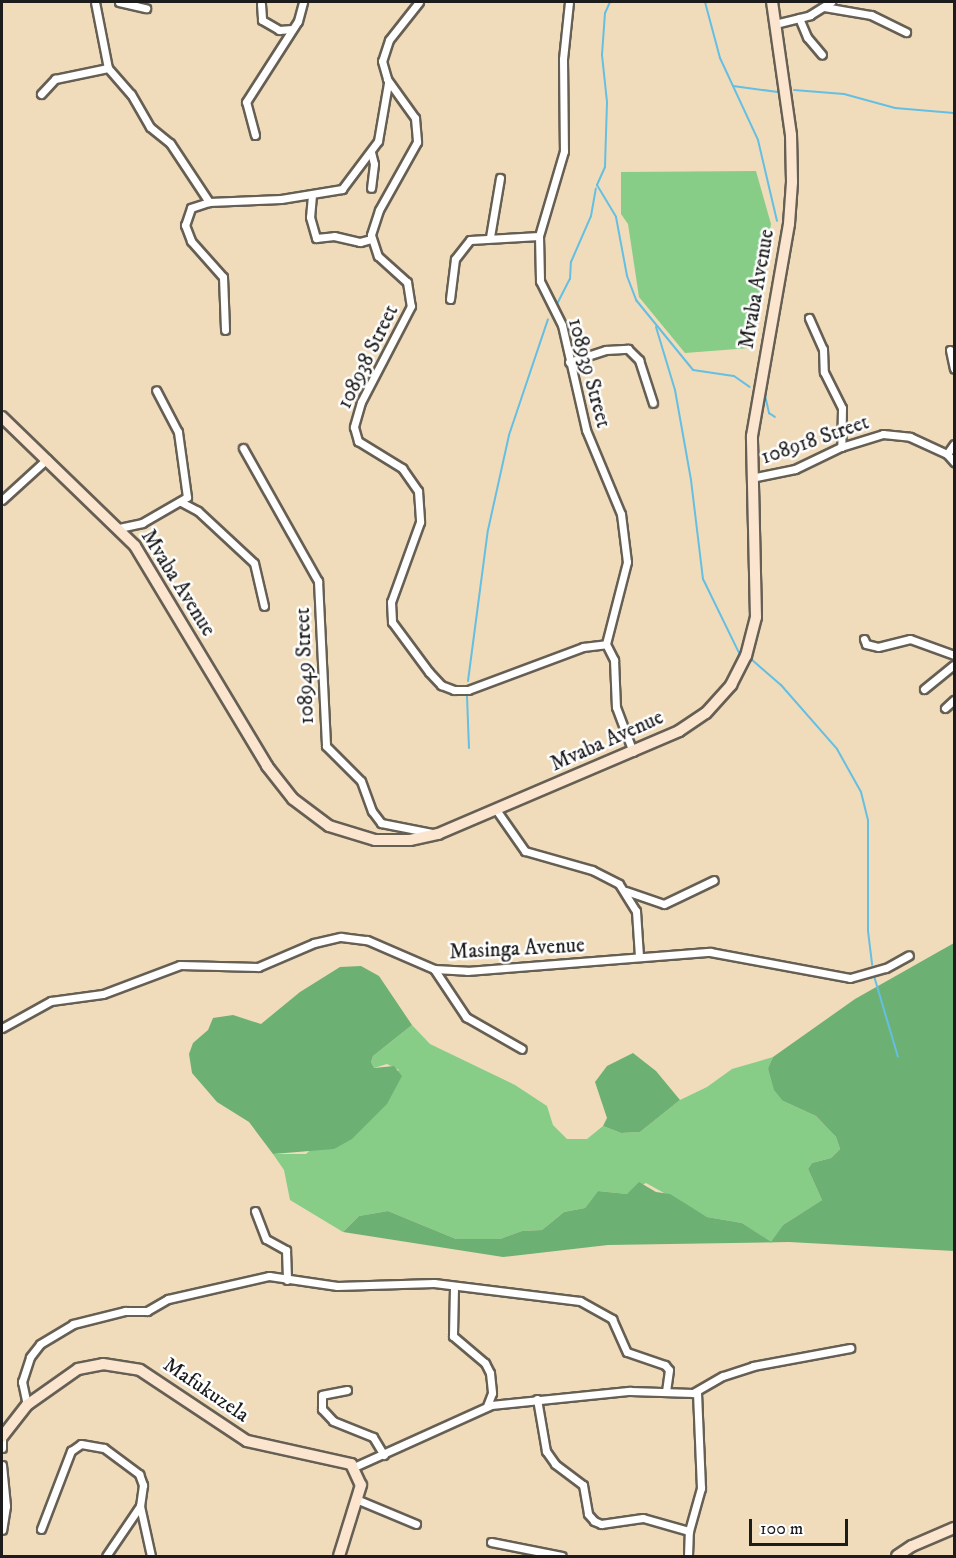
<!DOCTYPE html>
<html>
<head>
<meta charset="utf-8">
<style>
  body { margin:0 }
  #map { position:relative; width:956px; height:1558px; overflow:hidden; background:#f0dcbb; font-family:"IM FELL DW Pica",serif }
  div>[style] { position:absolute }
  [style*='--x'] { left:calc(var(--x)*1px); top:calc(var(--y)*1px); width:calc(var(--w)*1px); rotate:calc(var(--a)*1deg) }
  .green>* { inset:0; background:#87cd88 }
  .forest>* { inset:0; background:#6db074 }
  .stream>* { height:2px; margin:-1px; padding:0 1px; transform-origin:1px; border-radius:1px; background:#64bfe2 }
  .roads { filter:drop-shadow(2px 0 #665f54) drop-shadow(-2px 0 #665f54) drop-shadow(0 2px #665f54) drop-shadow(0 -2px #665f54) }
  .street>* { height:7px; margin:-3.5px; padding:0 3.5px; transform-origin:3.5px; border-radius:3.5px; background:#fff }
  .secondary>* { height:10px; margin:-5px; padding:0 5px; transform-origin:5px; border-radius:5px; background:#fbe5cf }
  span { translate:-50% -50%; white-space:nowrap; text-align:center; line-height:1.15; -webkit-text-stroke:5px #fff; paint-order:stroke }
  .street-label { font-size:21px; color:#1c1c1c }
  .frame { position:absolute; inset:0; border:3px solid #1c1c1c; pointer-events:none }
  .scale { position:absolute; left:749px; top:1519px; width:99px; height:27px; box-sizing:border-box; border:3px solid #1c1c1c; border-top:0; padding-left:8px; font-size:18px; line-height:21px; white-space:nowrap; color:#1c1c1c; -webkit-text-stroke:4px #fff; paint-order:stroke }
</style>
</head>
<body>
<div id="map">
  <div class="green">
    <div style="clip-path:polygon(756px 171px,771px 224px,753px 344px,750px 348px,685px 353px,639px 297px,628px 224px,621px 214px,621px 172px)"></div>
    <div style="clip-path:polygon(412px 1025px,430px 1044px,515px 1085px,547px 1106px,553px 1125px,567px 1139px,587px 1139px,603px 1126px,621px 1133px,640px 1132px,680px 1100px,707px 1087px,732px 1069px,773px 1057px,768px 1068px,783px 1101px,816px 1116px,836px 1137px,840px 1149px,831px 1158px,812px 1163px,808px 1169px,822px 1200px,783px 1225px,771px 1243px,742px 1223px,707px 1217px,646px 1183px,627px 1194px,598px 1191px,585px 1208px,564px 1212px,542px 1230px,522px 1231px,500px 1239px,456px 1239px,388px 1211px,359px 1216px,343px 1232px,290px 1200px,284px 1170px,273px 1154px,306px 1154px,399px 1070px,387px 1064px,374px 1068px,371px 1062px,373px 1056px)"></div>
  </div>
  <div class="forest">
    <div style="clip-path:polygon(954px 943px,954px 1251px,789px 1242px,608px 1245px,503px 1257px,343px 1232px,359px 1216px,388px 1211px,456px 1239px,500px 1239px,522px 1231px,542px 1230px,564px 1212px,585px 1208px,598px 1191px,627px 1194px,639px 1182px,656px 1192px,670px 1194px,707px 1217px,742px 1223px,771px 1242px,783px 1225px,822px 1200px,808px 1169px,812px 1163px,831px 1158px,840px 1149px,836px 1137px,816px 1116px,783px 1101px,774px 1090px,768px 1068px,773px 1057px,855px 999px)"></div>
    <div style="clip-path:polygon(361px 966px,379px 976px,412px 1025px,373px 1056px,371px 1062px,374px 1068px,394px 1066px,402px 1076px,387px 1104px,352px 1139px,334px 1149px,273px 1154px,249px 1122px,217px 1102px,192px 1073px,189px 1054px,193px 1043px,208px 1030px,213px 1018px,233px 1015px,261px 1024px,300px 992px,340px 967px)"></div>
    <div style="clip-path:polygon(633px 1053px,656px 1071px,680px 1100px,640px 1132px,621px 1133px,603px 1126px,607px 1118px,595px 1082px,607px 1066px)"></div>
  </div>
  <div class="stream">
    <div style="--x:610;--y:2;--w:12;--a:114"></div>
    <div style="--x:605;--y:13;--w:42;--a:94.1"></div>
    <div style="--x:602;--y:55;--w:47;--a:83.9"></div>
    <div style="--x:607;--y:102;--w:65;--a:91.8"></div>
    <div style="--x:605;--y:167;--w:20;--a:114"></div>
    <div style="--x:597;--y:185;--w:37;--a:59"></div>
    <div style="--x:616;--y:217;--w:60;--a:79.4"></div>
    <div style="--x:627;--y:276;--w:26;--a:69"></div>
    <div style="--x:636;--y:300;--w:90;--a:50.8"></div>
    <div style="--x:693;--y:370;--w:41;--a:8.3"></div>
    <div style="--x:734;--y:376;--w:19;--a:35"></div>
    <div style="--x:705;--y:2;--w:58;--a:75"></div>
    <div style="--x:720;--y:58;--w:90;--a:65.1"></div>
    <div style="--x:758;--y:140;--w:83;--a:76.8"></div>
    <div style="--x:733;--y:86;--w:45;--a:7.6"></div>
    <div style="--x:794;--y:90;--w:50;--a:4.6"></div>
    <div style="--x:844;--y:94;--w:53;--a:15.4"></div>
    <div style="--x:895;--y:108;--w:59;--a:4.8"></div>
    <div style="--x:556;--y:306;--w:30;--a:-63"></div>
    <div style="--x:570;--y:279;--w:17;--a:-87"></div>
    <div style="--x:571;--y:262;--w:50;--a:-66.5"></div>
    <div style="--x:591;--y:216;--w:28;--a:-80"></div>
    <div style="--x:656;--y:327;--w:66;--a:73.2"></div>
    <div style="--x:675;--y:390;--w:91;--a:79.9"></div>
    <div style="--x:691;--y:480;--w:100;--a:83.1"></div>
    <div style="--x:703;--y:579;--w:85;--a:64"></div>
    <div style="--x:764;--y:391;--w:23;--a:77"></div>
    <div style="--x:769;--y:413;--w:7;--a:34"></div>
    <div style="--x:751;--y:659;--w:40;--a:41"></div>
    <div style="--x:781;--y:685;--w:85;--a:48.8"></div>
    <div style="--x:837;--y:749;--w:49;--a:60.8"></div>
    <div style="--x:861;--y:792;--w:29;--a:76"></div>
    <div style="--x:868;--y:820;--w:111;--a:90"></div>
    <div style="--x:868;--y:931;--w:34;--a:83"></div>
    <div style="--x:468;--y:681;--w:152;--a:-82.5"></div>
    <div style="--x:488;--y:530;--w:97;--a:-77.5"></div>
    <div style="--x:509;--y:435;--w:122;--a:-71.4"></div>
    <div style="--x:467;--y:696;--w:52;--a:87.8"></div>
    <div style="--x:874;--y:976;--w:84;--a:73.5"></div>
  </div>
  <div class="roads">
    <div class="street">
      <div style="--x:95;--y:2;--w:67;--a:78.9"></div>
      <div style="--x:108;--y:68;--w:35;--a:49"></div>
      <div style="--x:131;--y:94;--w:38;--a:60"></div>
      <div style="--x:150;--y:127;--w:26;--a:39"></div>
      <div style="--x:170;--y:143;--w:71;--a:56.5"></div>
      <div style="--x:209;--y:202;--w:72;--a:-2.4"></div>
      <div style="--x:281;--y:199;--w:62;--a:-9.3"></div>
      <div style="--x:342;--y:189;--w:60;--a:-53.1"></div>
      <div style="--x:378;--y:141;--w:59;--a:-80.2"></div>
      <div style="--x:119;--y:2;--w:28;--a:13"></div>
      <div style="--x:419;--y:2;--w:48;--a:128.3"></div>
      <div style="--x:389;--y:40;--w:22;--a:108"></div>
      <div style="--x:382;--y:61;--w:19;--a:74"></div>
      <div style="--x:387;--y:79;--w:48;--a:54.3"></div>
      <div style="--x:415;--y:118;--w:24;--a:85"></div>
      <div style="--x:417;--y:142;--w:78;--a:119.2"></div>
      <div style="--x:379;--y:210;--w:26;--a:108"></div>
      <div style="--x:371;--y:235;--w:22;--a:72"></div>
      <div style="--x:378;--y:256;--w:39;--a:42"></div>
      <div style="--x:407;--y:282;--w:24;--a:81"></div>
      <div style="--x:411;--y:306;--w:108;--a:117.5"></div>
      <div style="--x:361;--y:402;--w:26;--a:106"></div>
      <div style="--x:354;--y:427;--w:15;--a:74"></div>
      <div style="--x:358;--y:441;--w:52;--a:31.5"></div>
      <div style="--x:402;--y:468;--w:28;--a:55"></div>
      <div style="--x:418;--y:491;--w:31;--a:86"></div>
      <div style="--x:420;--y:522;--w:85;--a:109.9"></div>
      <div style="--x:391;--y:602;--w:20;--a:87"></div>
      <div style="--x:392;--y:622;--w:62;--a:53.5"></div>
      <div style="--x:429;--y:672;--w:18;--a:47"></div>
      <div style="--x:441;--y:685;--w:14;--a:21"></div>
      <div style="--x:454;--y:690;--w:14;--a:0"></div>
      <div style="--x:468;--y:690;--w:123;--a:-20.5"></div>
      <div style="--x:583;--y:647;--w:23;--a:-7"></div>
      <div style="--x:606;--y:644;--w:18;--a:63"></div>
      <div style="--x:614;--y:660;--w:47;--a:87.6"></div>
      <div style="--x:616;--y:707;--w:48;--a:69.3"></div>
      <div style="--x:569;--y:2;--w:57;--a:96"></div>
      <div style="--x:563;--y:59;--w:92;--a:89.4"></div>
      <div style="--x:564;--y:151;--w:89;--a:106.4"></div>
      <div style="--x:539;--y:236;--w:45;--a:88.7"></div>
      <div style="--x:540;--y:281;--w:49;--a:63.4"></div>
      <div style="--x:562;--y:325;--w:108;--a:77.1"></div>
      <div style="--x:586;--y:430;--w:91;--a:67.4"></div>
      <div style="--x:621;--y:514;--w:48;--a:82.9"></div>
      <div style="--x:627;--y:562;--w:85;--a:104.4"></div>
      <div style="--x:261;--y:4;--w:16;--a:86"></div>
      <div style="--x:262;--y:20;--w:20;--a:30"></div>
      <div style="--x:279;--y:30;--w:13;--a:-4"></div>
      <div style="--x:824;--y:7;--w:48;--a:9.7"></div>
      <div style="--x:871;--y:15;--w:39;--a:26"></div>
      <div style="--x:799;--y:18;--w:21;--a:67"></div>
      <div style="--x:807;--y:37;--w:23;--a:50"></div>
      <div style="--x:775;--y:24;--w:36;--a:-14"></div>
      <div style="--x:810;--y:15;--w:25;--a:-32"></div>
      <div style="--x:41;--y:94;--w:21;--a:-47"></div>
      <div style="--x:55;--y:79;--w:54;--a:-11.7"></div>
      <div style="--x:255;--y:135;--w:34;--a:-105"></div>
      <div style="--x:246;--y:102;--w:96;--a:-57.3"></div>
      <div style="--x:298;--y:21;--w:20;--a:-75"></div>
      <div style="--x:371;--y:152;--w:12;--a:76"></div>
      <div style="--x:374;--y:164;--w:24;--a:97"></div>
      <div style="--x:312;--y:195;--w:22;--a:95"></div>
      <div style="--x:310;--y:217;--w:22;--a:74"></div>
      <div style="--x:316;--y:238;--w:18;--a:-6"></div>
      <div style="--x:334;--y:236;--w:27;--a:13"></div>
      <div style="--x:360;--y:242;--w:11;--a:-15"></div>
      <div style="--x:209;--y:202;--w:19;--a:162"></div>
      <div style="--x:191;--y:208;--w:18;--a:109"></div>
      <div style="--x:185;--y:225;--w:17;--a:69"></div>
      <div style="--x:191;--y:241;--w:48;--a:48.4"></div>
      <div style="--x:223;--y:277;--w:53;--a:87.8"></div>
      <div style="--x:490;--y:237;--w:60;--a:-80.4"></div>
      <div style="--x:450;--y:299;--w:40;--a:-82.9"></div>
      <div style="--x:455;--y:259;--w:24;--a:-52"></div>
      <div style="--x:470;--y:240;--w:69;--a:-3.3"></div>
      <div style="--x:809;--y:318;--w:34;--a:66"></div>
      <div style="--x:823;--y:349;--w:23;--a:88"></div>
      <div style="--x:824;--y:372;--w:40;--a:63.4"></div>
      <div style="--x:842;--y:408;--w:39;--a:91"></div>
      <div style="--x:950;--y:350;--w:19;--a:78"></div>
      <div style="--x:569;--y:362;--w:39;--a:-18"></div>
      <div style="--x:606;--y:350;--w:22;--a:-3"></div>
      <div style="--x:628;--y:349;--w:16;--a:45"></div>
      <div style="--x:639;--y:360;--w:45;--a:72"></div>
      <div style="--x:243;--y:448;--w:153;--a:60.6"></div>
      <div style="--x:318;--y:581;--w:165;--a:87.2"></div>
      <div style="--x:326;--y:746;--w:49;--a:45"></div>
      <div style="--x:361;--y:781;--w:32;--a:70"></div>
      <div style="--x:372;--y:811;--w:15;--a:53"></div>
      <div style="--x:381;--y:823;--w:57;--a:11.1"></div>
      <div style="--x:947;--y:454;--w:12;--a:-55"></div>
      <div style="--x:751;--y:478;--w:45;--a:-11.6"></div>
      <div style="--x:795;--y:469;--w:51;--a:-25.6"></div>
      <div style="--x:841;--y:447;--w:44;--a:-17.2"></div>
      <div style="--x:883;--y:434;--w:27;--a:6"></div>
      <div style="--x:910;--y:437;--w:41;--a:24.7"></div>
      <div style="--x:947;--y:454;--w:11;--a:49"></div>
      <div style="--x:2;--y:500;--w:61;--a:-42.3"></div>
      <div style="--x:181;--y:502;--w:19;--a:28"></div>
      <div style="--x:198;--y:511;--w:76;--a:42.9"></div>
      <div style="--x:254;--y:563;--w:44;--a:76.9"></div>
      <div style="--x:119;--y:528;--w:24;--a:-12"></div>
      <div style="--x:142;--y:523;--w:52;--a:-30"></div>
      <div style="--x:187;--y:497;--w:66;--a:-97.9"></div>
      <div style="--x:178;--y:432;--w:47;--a:-117.6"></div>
      <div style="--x:864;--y:639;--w:5;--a:68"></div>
      <div style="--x:866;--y:644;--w:12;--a:14"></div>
      <div style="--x:878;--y:647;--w:33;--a:-14"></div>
      <div style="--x:910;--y:639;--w:47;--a:20"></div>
      <div style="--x:924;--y:689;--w:38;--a:-39"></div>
      <div style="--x:945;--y:708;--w:12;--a:-42"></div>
      <div style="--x:497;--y:811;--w:49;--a:55"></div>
      <div style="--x:525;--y:851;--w:70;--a:15.8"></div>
      <div style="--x:592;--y:870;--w:30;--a:27"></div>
      <div style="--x:619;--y:884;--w:32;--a:58"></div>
      <div style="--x:636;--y:911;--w:45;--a:86.2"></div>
      <div style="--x:626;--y:891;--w:40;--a:18.9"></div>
      <div style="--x:664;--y:904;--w:55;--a:-25.6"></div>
      <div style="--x:434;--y:969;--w:58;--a:56.3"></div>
      <div style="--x:466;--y:1017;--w:64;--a:29.7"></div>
      <div style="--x:2;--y:1028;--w:56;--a:-28.9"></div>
      <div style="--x:51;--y:1001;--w:52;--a:-7.7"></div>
      <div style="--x:103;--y:994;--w:82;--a:-20.6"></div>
      <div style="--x:180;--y:965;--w:78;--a:1.5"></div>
      <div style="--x:258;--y:967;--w:61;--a:-23.2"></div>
      <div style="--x:314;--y:943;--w:28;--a:-13"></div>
      <div style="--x:341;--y:937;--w:26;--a:7"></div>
      <div style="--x:367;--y:940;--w:73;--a:23.4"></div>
      <div style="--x:434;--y:969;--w:33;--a:3"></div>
      <div style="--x:467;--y:971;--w:244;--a:-4.5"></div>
      <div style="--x:710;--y:952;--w:142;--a:10.5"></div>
      <div style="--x:850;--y:978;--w:37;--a:-16"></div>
      <div style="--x:886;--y:968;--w:26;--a:-29"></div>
      <div style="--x:255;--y:1211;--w:30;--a:69"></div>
      <div style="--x:266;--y:1239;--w:23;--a:29"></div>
      <div style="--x:286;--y:1250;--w:30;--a:88"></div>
      <div style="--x:454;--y:1287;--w:49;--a:91.2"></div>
      <div style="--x:453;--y:1336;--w:42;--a:40.2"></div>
      <div style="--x:485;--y:1363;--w:11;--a:63"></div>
      <div style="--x:490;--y:1373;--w:20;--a:84"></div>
      <div style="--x:492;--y:1393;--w:14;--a:111"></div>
      <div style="--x:347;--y:1390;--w:25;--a:169"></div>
      <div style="--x:322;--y:1395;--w:14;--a:90"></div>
      <div style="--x:322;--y:1409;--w:16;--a:47"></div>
      <div style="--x:333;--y:1421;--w:43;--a:21.8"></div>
      <div style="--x:373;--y:1437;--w:21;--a:59"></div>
      <div style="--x:537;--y:1399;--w:53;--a:80.2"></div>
      <div style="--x:546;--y:1451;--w:16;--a:55"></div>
      <div style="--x:555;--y:1464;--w:35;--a:37"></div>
      <div style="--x:583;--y:1485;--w:29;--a:80"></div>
      <div style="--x:588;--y:1514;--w:9;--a:49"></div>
      <div style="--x:594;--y:1521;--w:8;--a:23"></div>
      <div style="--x:601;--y:1524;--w:42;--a:-8.1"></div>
      <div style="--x:643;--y:1518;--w:48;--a:15.8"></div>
      <div style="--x:27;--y:1405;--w:24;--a:-102"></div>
      <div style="--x:22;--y:1382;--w:26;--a:-72"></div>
      <div style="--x:30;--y:1357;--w:16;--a:-52"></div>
      <div style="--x:40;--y:1344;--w:39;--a:-31"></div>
      <div style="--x:73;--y:1324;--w:54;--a:-14"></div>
      <div style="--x:125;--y:1311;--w:22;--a:0"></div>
      <div style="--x:147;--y:1311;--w:24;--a:-30"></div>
      <div style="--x:168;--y:1299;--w:104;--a:-12.8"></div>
      <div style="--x:269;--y:1276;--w:69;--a:8.4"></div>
      <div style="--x:337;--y:1286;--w:97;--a:-1.8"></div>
      <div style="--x:434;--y:1283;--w:147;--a:7"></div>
      <div style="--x:580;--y:1301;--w:37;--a:29"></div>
      <div style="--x:612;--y:1319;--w:36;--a:66"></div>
      <div style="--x:627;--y:1352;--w:40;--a:18.9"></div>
      <div style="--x:665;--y:1365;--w:6;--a:51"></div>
      <div style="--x:669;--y:1370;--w:22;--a:98"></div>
      <div style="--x:2;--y:1448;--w:12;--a:-90"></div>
      <div style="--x:2;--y:1465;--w:41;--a:84.4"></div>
      <div style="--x:6;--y:1506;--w:24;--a:99"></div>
      <div style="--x:354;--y:1467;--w:150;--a:-24.3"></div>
      <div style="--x:491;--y:1405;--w:140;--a:-5.8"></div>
      <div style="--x:630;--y:1391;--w:63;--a:1.8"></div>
      <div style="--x:693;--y:1393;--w:34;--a:-30"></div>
      <div style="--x:723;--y:1376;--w:32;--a:-18"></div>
      <div style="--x:753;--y:1366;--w:99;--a:-10.5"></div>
      <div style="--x:356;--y:1499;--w:65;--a:22.6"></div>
      <div style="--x:140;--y:1506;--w:51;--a:77.6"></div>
      <div style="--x:41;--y:1529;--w:84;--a:-69"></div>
      <div style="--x:71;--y:1451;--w:12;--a:-35"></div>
      <div style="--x:81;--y:1444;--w:23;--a:10"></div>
      <div style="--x:104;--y:1448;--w:44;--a:36.6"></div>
      <div style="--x:139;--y:1474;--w:12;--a:70"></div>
      <div style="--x:143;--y:1485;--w:21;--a:98"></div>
      <div style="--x:140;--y:1506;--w:60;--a:124.2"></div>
      <div style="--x:491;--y:1542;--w:72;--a:11.2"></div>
      <div style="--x:688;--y:1556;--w:25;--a:-88"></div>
      <div style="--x:689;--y:1531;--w:45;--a:-74.4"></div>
      <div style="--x:701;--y:1488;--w:95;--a:-92.4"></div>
    </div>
    <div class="secondary">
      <div style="--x:2;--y:417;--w:185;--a:44.1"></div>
      <div style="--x:135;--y:546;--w:257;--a:59"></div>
      <div style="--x:267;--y:766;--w:42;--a:51.8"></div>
      <div style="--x:293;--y:799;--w:45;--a:36.9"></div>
      <div style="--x:329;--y:826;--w:48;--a:16.9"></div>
      <div style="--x:375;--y:840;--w:35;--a:0"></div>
      <div style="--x:410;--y:840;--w:29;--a:-12"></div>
      <div style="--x:438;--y:834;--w:262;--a:-23.1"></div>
      <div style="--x:679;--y:731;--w:32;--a:-34"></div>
      <div style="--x:706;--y:713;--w:38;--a:-48"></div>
      <div style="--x:731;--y:685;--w:33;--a:-63"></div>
      <div style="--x:746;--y:656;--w:40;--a:-75.6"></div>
      <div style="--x:756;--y:617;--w:181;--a:-91.3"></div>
      <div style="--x:752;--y:436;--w:215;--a:-80.1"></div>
      <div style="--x:789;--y:224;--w:42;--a:-85.9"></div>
      <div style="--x:792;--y:182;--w:47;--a:-91.2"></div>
      <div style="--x:791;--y:135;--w:134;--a:-98.1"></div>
      <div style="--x:2;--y:1437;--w:41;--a:-52"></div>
      <div style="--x:27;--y:1405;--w:62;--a:-35.2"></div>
      <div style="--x:78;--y:1369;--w:25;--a:-11"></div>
      <div style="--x:103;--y:1364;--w:37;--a:9"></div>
      <div style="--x:140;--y:1370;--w:128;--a:33.6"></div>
      <div style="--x:247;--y:1441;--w:107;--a:12.5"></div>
      <div style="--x:351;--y:1464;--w:23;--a:65"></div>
      <div style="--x:361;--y:1485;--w:74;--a:107.2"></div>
      <div style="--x:897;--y:1556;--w:18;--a:-34"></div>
      <div style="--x:912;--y:1546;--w:46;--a:-23.2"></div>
    </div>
  </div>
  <div class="street-label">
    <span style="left:757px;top:289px;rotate:-80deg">Mvaba Avenue</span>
    <span style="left:368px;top:357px;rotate:-64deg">108938 Street</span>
    <span style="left:589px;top:373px;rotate:75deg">108939 Street</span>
    <span style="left:815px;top:440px;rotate:-19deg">108918 Street</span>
    <span style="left:178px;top:583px;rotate:58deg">Mvaba Avenue</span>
    <span style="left:305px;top:666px;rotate:-92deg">108949 Street</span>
    <span style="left:607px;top:741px;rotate:-24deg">Mvaba Avenue</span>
    <span style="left:517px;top:949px;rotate:-3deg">Masinga Avenue</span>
    <span style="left:206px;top:1390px;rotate:34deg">Mafukuzela</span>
  </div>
  <div class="frame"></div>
  <div class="scale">100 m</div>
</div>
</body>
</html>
